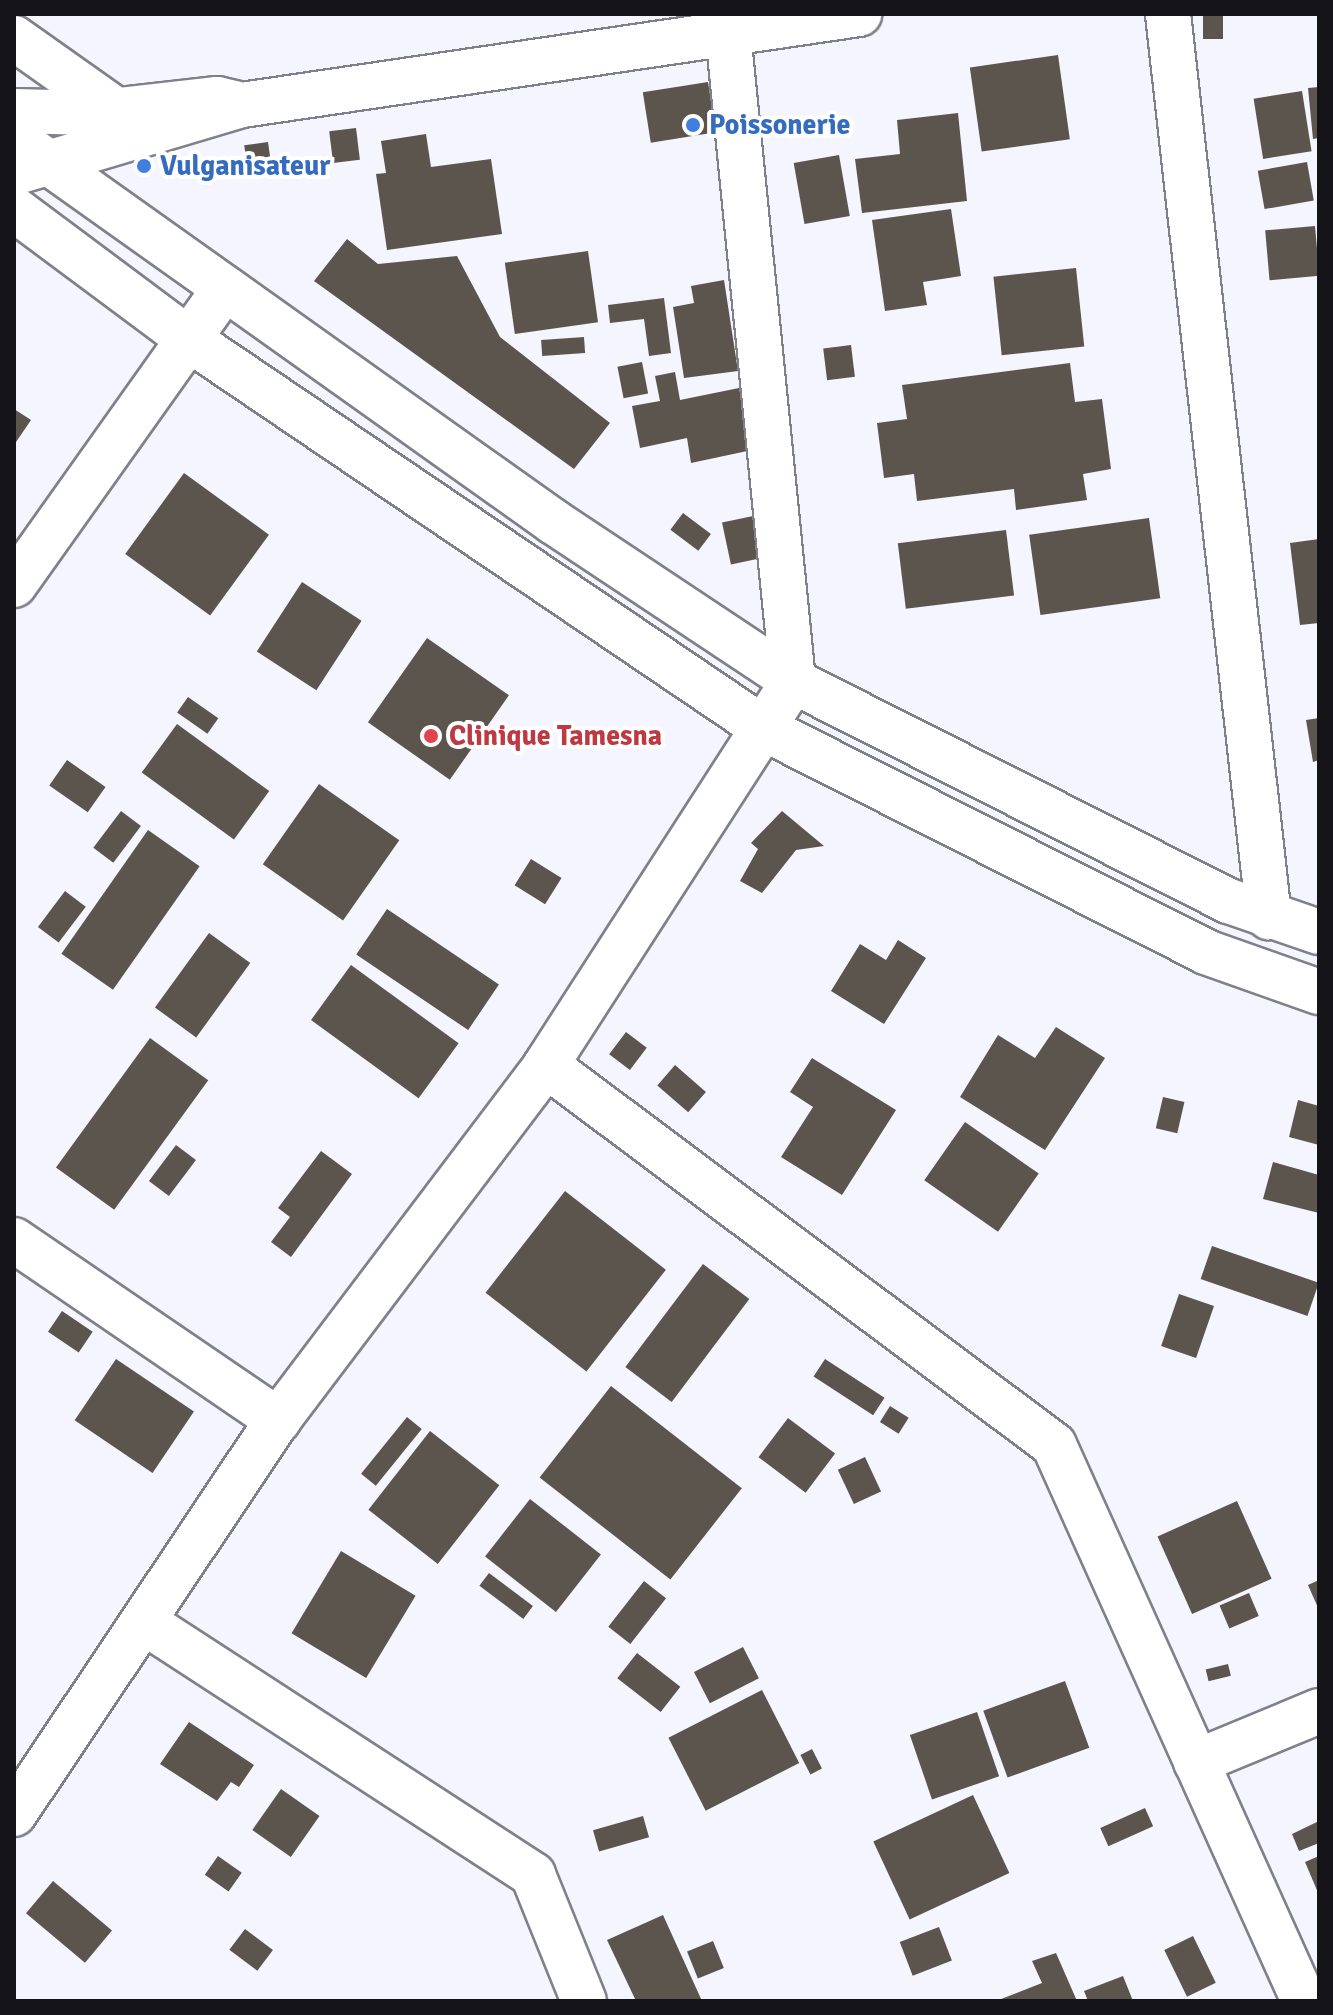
<!DOCTYPE html>
<html>
<head>
<meta charset="utf-8">
<style>
  body { margin:0 }
  #map { position:relative; width:1333px; height:2015px; overflow:hidden; background:#f4f5fe; font-family:Signika,sans-serif }
  div>[style] { position:absolute }
  [style*='--x'] { left:calc(var(--x)*1px); top:calc(var(--y)*1px); width:calc(var(--w)*1px); rotate:calc(var(--a)*1deg) }
  .building>* { inset:0; background:#5c554d; transform-origin:0 0 }
  .roads { filter:drop-shadow(2px 0 #80808b) drop-shadow(-2px 0 #80808b) drop-shadow(0 2px #80808b) drop-shadow(0 -2px #80808b) }
  .minor>* { height:44px; margin:-22px; padding:0 22px; transform-origin:22px; border-radius:22px; background:#fff }
  .major>* { height:44px; margin:-22px; padding:0 22px; transform-origin:22px; border-radius:22px; background:#fff }
  .dots>* { width:22px; height:22px; translate:-50% -50%; box-sizing:border-box; border:4px solid #fff; border-radius:50% }
  span { translate:-50% -50%; white-space:nowrap; text-align:center; line-height:1.15; -webkit-text-stroke:8px #fff; paint-order:stroke }
  .shop-label { font-size:28px; color:#366cbe; font-weight:700 }
  .left { translate:0 -50%; text-align:left }
  .health-label { font-size:28px; color:#be3a42; font-weight:700 }
  .frame { position:absolute; inset:0; border:16px solid #141418; pointer-events:none }
</style>
</head>
<body>
<div id="map">
  <div class="building">
    <div style="left:1203px;top:14px;width:20px;height:25px"></div>
    <div style="left:1058px;top:55px;width:85px;height:89px;rotate:82deg"></div>
    <div style="left:708px;top:82px;width:51px;height:66px;rotate:81deg"></div>
    <div style="clip-path:polygon(1319px 87px,1319px 138px,1313px 139px,1308px 88px)"></div>
    <div style="left:1302px;top:91px;width:61px;height:49px;rotate:81deg"></div>
    <div style="clip-path:polygon(958px 113px,967px 201px,862px 213px,855px 159px,900px 154px,897px 120px)"></div>
    <div style="left:356px;top:128px;width:32px;height:27px;rotate:83deg"></div>
    <div style="clip-path:polygon(426px 134px,431px 167px,491px 159px,502px 234px,387px 250px,376px 174px,386px 173px,381px 141px)"></div>
    <div style="left:268px;top:142px;width:27px;height:24px;rotate:82deg"></div>
    <div style="left:839px;top:155px;width:62px;height:46px;rotate:80deg"></div>
    <div style="left:1307px;top:162px;width:39px;height:50px;rotate:80deg"></div>
    <div style="clip-path:polygon(951px 209px,961px 276px,923px 282px,927px 305px,885px 311px,872px 220px)"></div>
    <div style="left:1315px;top:226px;width:50px;height:50px;rotate:85deg"></div>
    <div style="clip-path:polygon(347px 239px,378px 264px,457px 256px,500px 337px,610px 423px,574px 469px,314px 281px)"></div>
    <div style="left:588px;top:251px;width:72px;height:84px;rotate:82deg"></div>
    <div style="left:1076px;top:268px;width:79px;height:83px;rotate:84deg"></div>
    <div style="clip-path:polygon(724px 280px,738px 371px,684px 378px,673px 307px,694px 303px,691px 286px)"></div>
    <div style="clip-path:polygon(664px 298px,671px 353px,649px 356px,644px 319px,610px 323px,608px 305px)"></div>
    <div style="left:584px;top:337px;width:16px;height:43px;rotate:86deg"></div>
    <div style="left:851px;top:345px;width:32px;height:28px;rotate:83deg"></div>
    <div style="left:642px;top:362px;width:32px;height:25px;rotate:79deg"></div>
    <div style="clip-path:polygon(1070px 363px,1075px 402px,1102px 399px,1111px 469px,1083px 474px,1087px 500px,1016px 510px,1014px 489px,917px 501px,914px 474px,884px 478px,877px 423px,907px 419px,902px 385px)"></div>
    <div style="clip-path:polygon(675px 372px,680px 400px,739px 388px,752px 450px,691px 463px,687px 438px,640px 448px,632px 406px,660px 401px,655px 376px)"></div>
    <div style="clip-path:polygon(14px 409px,31px 420px,14px 445px)"></div>
    <div style="left:184px;top:473px;width:105px;height:100px;rotate:36deg"></div>
    <div style="left:683px;top:513px;width:35px;height:21px;rotate:37deg"></div>
    <div style="left:767px;top:513px;width:43px;height:46px;rotate:78deg"></div>
    <div style="left:1149px;top:518px;width:81px;height:121px;rotate:82deg"></div>
    <div style="left:1006px;top:530px;width:66px;height:109px;rotate:83deg"></div>
    <div style="clip-path:polygon(1319px 539px,1319px 623px,1300px 625px,1290px 543px)"></div>
    <div style="left:302px;top:582px;width:71px;height:83px;rotate:33deg"></div>
    <div style="left:427px;top:638px;width:100px;height:103px;rotate:35deg"></div>
    <div style="left:188px;top:697px;width:37px;height:19px;rotate:35deg"></div>
    <div style="clip-path:polygon(1319px 718px,1319px 760px,1313px 762px,1306px 720px)"></div>
    <div style="left:177px;top:724px;width:114px;height:60px;rotate:36deg"></div>
    <div style="left:67px;top:760px;width:47px;height:31px;rotate:35deg"></div>
    <div style="left:319px;top:784px;width:98px;height:98px;rotate:35deg"></div>
    <div style="left:121px;top:811px;width:25px;height:46px;rotate:37deg"></div>
    <div style="clip-path:polygon(782px 811px,824px 846px,796px 850px,762px 893px,740px 881px,758px 849px,751px 843px)"></div>
    <div style="left:148px;top:830px;width:63px;height:151px;rotate:35deg"></div>
    <div style="left:531px;top:859px;width:36px;height:31px;rotate:32deg"></div>
    <div style="left:65px;top:891px;width:26px;height:45px;rotate:37deg"></div>
    <div style="left:387px;top:909px;width:135px;height:55px;rotate:34deg"></div>
    <div style="left:209px;top:933px;width:51px;height:92px;rotate:36deg"></div>
    <div style="clip-path:polygon(898px 940px,926px 958px,884px 1024px,831px 991px,860px 944px,886px 960px)"></div>
    <div style="left:351px;top:965px;width:133px;height:68px;rotate:36deg"></div>
    <div style="clip-path:polygon(1056px 1027px,1105px 1058px,1045px 1150px,960px 1097px,998px 1035px,1035px 1058px)"></div>
    <div style="left:626px;top:1032px;width:26px;height:28px;rotate:37deg"></div>
    <div style="left:150px;top:1038px;width:72px;height:160px;rotate:36deg"></div>
    <div style="clip-path:polygon(812px 1058px,896px 1110px,842px 1195px,781px 1157px,813px 1107px,790px 1092px)"></div>
    <div style="left:675px;top:1065px;width:41px;height:27px;rotate:41deg"></div>
    <div style="left:1163px;top:1097px;width:22px;height:32px;rotate:13deg"></div>
    <div style="clip-path:polygon(1298px 1100px,1319px 1106px,1319px 1145px,1289px 1137px)"></div>
    <div style="left:965px;top:1122px;width:90px;height:71px;rotate:35deg"></div>
    <div style="left:176px;top:1145px;width:25px;height:45px;rotate:37deg"></div>
    <div style="clip-path:polygon(321px 1151px,352px 1174px,291px 1257px,271px 1242px,290px 1217px,278px 1208px)"></div>
    <div style="clip-path:polygon(1273px 1162px,1319px 1175px,1319px 1213px,1263px 1199px)"></div>
    <div style="left:565px;top:1191px;width:128px;height:129px;rotate:38deg"></div>
    <div style="left:1212px;top:1246px;width:113px;height:35px;rotate:19deg"></div>
    <div style="left:703px;top:1264px;width:58px;height:129px;rotate:37deg"></div>
    <div style="left:1179px;top:1294px;width:37px;height:55px;rotate:19deg"></div>
    <div style="left:62px;top:1311px;width:37px;height:25px;rotate:34deg"></div>
    <div style="left:116px;top:1359px;width:94px;height:74px;rotate:34deg"></div>
    <div style="left:825px;top:1359px;width:71px;height:21px;rotate:33deg"></div>
    <div style="left:611px;top:1386px;width:166px;height:116px;rotate:38deg"></div>
    <div style="left:890px;top:1406px;width:22px;height:19px;rotate:32deg"></div>
    <div style="left:407px;top:1417px;width:19px;height:73px;rotate:39deg"></div>
    <div style="left:788px;top:1418px;width:59px;height:49px;rotate:37deg"></div>
    <div style="left:430px;top:1431px;width:88px;height:100px;rotate:38deg"></div>
    <div style="left:865px;top:1457px;width:38px;height:30px;rotate:65deg"></div>
    <div style="left:530px;top:1499px;width:90px;height:73px;rotate:38deg"></div>
    <div style="left:1237px;top:1501px;width:85px;height:87px;rotate:66deg"></div>
    <div style="left:341px;top:1551px;width:87px;height:96px;rotate:31deg"></div>
    <div style="left:489px;top:1573px;width:55px;height:16px;rotate:37deg"></div>
    <div style="clip-path:polygon(1319px 1580px,1319px 1610px,1308px 1585px)"></div>
    <div style="left:644px;top:1581px;width:28px;height:58px;rotate:38deg"></div>
    <div style="left:1249px;top:1593px;width:25px;height:32px;rotate:67deg"></div>
    <div style="left:743px;top:1647px;width:35px;height:55px;rotate:63deg"></div>
    <div style="left:637px;top:1653px;width:55px;height:32px;rotate:38deg"></div>
    <div style="left:1228px;top:1664px;width:12px;height:23px;rotate:76deg"></div>
    <div style="left:1065px;top:1681px;width:71px;height:87px;rotate:70deg"></div>
    <div style="left:762px;top:1690px;width:82px;height:105px;rotate:63deg"></div>
    <div style="left:977px;top:1712px;width:68px;height:71px;rotate:71deg"></div>
    <div style="clip-path:polygon(189px 1722px,254px 1765px,239px 1787px,231px 1782px,217px 1801px,160px 1764px)"></div>
    <div style="left:812px;top:1749px;width:22px;height:13px;rotate:63deg"></div>
    <div style="left:281px;top:1789px;width:47px;height:50px;rotate:35deg"></div>
    <div style="left:973px;top:1795px;width:86px;height:110px;rotate:65deg"></div>
    <div style="left:1145px;top:1808px;width:20px;height:49px;rotate:66deg"></div>
    <div style="left:643px;top:1816px;width:22px;height:52px;rotate:74deg"></div>
    <div style="clip-path:polygon(1319px 1821px,1319px 1843px,1299px 1851px,1292px 1834px)"></div>
    <div style="left:218px;top:1856px;width:29px;height:23px;rotate:35deg"></div>
    <div style="clip-path:polygon(1319px 1856px,1319px 1895px,1305px 1862px)"></div>
    <div style="left:53px;top:1881px;width:77px;height:42px;rotate:40deg"></div>
    <div style="clip-path:polygon(663px 1915px,702px 2001px,636px 2001px,607px 1940px)"></div>
    <div style="left:939px;top:1927px;width:36px;height:42px;rotate:69deg"></div>
    <div style="left:245px;top:1929px;width:35px;height:26px;rotate:37deg"></div>
    <div style="left:1193px;top:1936px;width:52px;height:32px;rotate:64deg"></div>
    <div style="left:713px;top:1941px;width:29px;height:28px;rotate:68deg"></div>
    <div style="clip-path:polygon(1056px 1953px,1077px 2001px,996px 2001px,1042px 1983px,1032px 1961px)"></div>
    <div style="clip-path:polygon(1123px 1976px,1133px 2001px,1088px 2001px,1084px 1991px)"></div>
  </div>
  <div class="roads">
    <div class="minor">
      <div style="--x:1168;--y:14;--w:909;--a:83.62"></div>
      <div style="--x:14;--y:38;--w:126;--a:35.3"></div>
      <div style="--x:14;--y:173;--w:238;--a:-16.6"></div>
      <div style="--x:242;--y:105;--w:624;--a:-8.39"></div>
      <div style="--x:14;--y:585;--w:364;--a:-54.6"></div>
      <div style="--x:546;--y:1065;--w:634;--a:36.8"></div>
      <div style="--x:1054;--y:1445;--w:610;--a:65.79"></div>
      <div style="--x:14;--y:1240;--w:320;--a:34.3"></div>
      <div style="--x:144;--y:1622;--w:464;--a:33"></div>
      <div style="--x:533;--y:1875;--w:136;--a:68"></div>
      <div style="--x:1196;--y:1762;--w:133;--a:-22.5"></div>
      <div style="--x:14;--y:1814;--w:474;--a:-56.2"></div>
      <div style="--x:278;--y:1420;--w:445;--a:-52.9"></div>
      <div style="--x:546;--y:1065;--w:457;--a:-57.2"></div>
      <div style="--x:793;--y:681;--w:651;--a:-95.73"></div>
    </div>
    <div class="major">
      <div style="--x:14;--y:111;--w:78;--a:1.5"></div>
      <div style="--x:92;--y:113;--w:126;--a:-6.4"></div>
      <div style="--x:217;--y:99;--w:26;--a:13"></div>
      <div style="--x:14;--y:138;--w:663;--a:35.42"></div>
      <div style="--x:554;--y:522;--w:287;--a:33.6"></div>
      <div style="--x:793;--y:681;--w:488;--a:26.8"></div>
      <div style="--x:1229;--y:901;--w:95;--a:19"></div>
      <div style="--x:14;--y:209;--w:216;--a:36.7"></div>
      <div style="--x:187;--y:338;--w:696;--a:34.1"></div>
      <div style="--x:763;--y:728;--w:496;--a:26.8"></div>
      <div style="--x:1206;--y:952;--w:120;--a:19.5"></div>
    </div>
  </div>
  <div class="dots">
    <div style="left:693px;top:125px;background:#3f7fe0"></div>
    <div style="left:144px;top:166px;background:#3f7fe0"></div>
    <div style="left:431px;top:736px;background:#e0444e"></div>
  </div>
  <div class="shop-label">
    <span class="left" style="left:709px;top:125px">Poissonerie</span>
    <span class="left" style="left:160px;top:166px">Vulganisateur</span>
  </div>
  <div class="health-label">
    <span class="left" style="left:449px;top:736px">Clinique Tamesna</span>
  </div>
  <div class="frame"></div>
</div>
</body>
</html>
